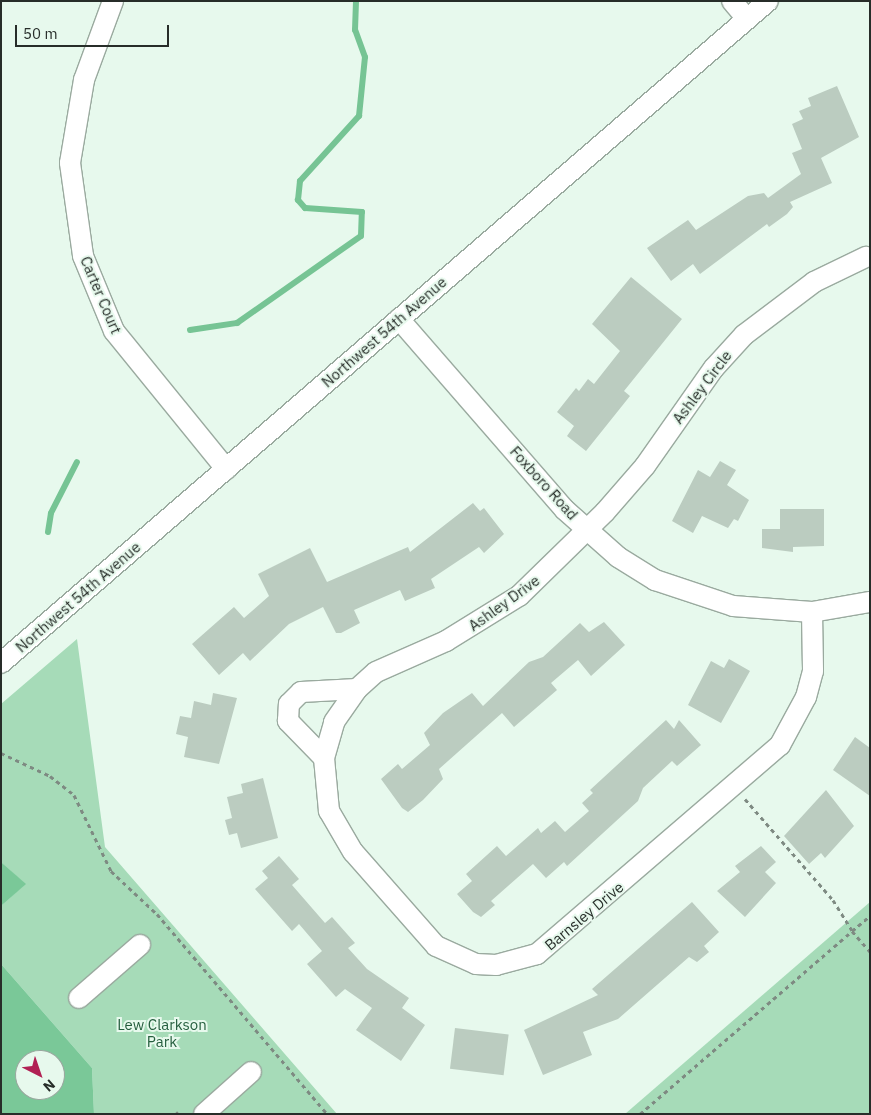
<!DOCTYPE html>
<html>
<head>
<meta charset="utf-8">
<style>
  body { margin:0 }
  #map { position:relative; width:871px; height:1115px; overflow:hidden; background:#e7f9ed; font-family:"IBM Plex Sans",sans-serif }
  div>[style] { position:absolute }
  [style*='--x'] { left:calc(var(--x)*1px); top:calc(var(--y)*1px); width:calc(var(--w)*1px); rotate:calc(var(--a)*1deg) }
  .green>* { inset:0; background:#a6dbb8 }
  .forest>* { inset:0; background:#7ac898 }
  .stream>* { height:6px; margin:-3px; padding:0 3px; transform-origin:3px; border-radius:3px; background:#76c494 }
  .building>* { inset:0; background:#bbccc0; transform-origin:0 0 }
  .path>* { height:3px; margin-top:-1.5px; transform-origin:0; background:repeating-linear-gradient(90deg,#7e8a82 0 4px,transparent 0 8px) }
  .roads { filter:drop-shadow(1px 0 #9aaa9f) drop-shadow(-1px 0 #9aaa9f) drop-shadow(0 1px #9aaa9f) drop-shadow(0 -1px #9aaa9f) }
  .minor>* { height:20px; margin:-10px; padding:0 10px; transform-origin:10px; border-radius:10px; background:#fff }
  span { translate:-50% -50%; white-space:nowrap; text-align:center; line-height:1.15; -webkit-text-stroke:4px #e7f9ed; paint-order:stroke }
  .street-label { font-size:15px; color:#272d29 }
  .park-label { font-size:15px; color:#255e3e }
  .frame { position:absolute; inset:0; border:2px solid #272d29; pointer-events:none }
  .north { position:absolute; left:15px; top:1050px; width:50px; height:50px; box-sizing:border-box; background:#e7f9ed; border:1px solid #9aa79f; border-radius:50%; rotate:139deg; font-size:14px; font-weight:700; line-height:20px; text-align:center; color:#272d29 }
  .north::after { content:''; display:block; margin:auto; width:18px; height:22px; background:#b12154; clip-path:polygon(50% 0,100% 100%,50% 72%,0 100%) }
  .scale { position:absolute; left:15px; top:25px; width:154px; height:22px; box-sizing:border-box; border:2px solid #272d29; border-top:0; padding-left:6px; font-size:15px; line-height:18px; white-space:nowrap; color:#272d29; -webkit-text-stroke:4px #e7f9ed; paint-order:stroke }
</style>
</head>
<body>
<div id="map">
  <div class="green">
    <div style="clip-path:polygon(77px 639px,105px 847px,337px 1114px,94px 1114px,92px 1068px,1px 964px,1px 906px,25px 884px,1px 862px,1px 704px)"></div>
    <div style="clip-path:polygon(870px 902px,870px 1114px,625px 1114px)"></div>
  </div>
  <div class="forest">
    <div style="clip-path:polygon(1px 862px,26px 884px,1px 906px)"></div>
    <div style="clip-path:polygon(evenodd,1px 964px,92px 1068px,94px 1114px,1px 1114px,1px 964px,25px 1060px,55px 1060px,55px 1090px,25px 1090px,25px 1060px)"></div>
  </div>
  <div class="stream">
    <div style="--x:190;--y:330;--w:48;--a:-8.5"></div>
    <div style="--x:237;--y:323;--w:151;--a:-35.1"></div>
    <div style="--x:361;--y:236;--w:24;--a:-88"></div>
    <div style="--x:362;--y:212;--w:57;--a:-176"></div>
    <div style="--x:305;--y:208;--w:11;--a:-131"></div>
    <div style="--x:298;--y:200;--w:19;--a:-84"></div>
    <div style="--x:300;--y:181;--w:88;--a:-47.8"></div>
    <div style="--x:359;--y:116;--w:59;--a:-84.2"></div>
    <div style="--x:365;--y:57;--w:29;--a:-110"></div>
    <div style="--x:355;--y:30;--w:29;--a:-88"></div>
    <div style="--x:48;--y:532;--w:19;--a:-81"></div>
    <div style="--x:51;--y:513;--w:57;--a:-63"></div>
  </div>
  <div class="building">
    <div style="clip-path:polygon(837px 86px,859px 137px,821px 158px,832px 183px,790px 202px,793px 207px,787px 214px,769px 227px,767px 224px,700px 274px,693px 264px,671px 281px,647px 248px,688px 220px,696px 230px,748px 196px,764px 193px,768px 198px,801px 174px,792px 153px,802px 149px,792px 124px,803px 119px,799px 111px,811px 106px,808px 98px)"></div>
    <div style="clip-path:polygon(631px 277px,682px 319px,624px 391px,630px 396px,586px 451px,567px 436px,574px 426px,557px 412px,576px 388px,579px 391px,588px 379px,594px 384px,620px 351px,592px 324px)"></div>
    <div style="clip-path:polygon(720px 461px,736px 470px,727px 485px,749px 500px,738px 521px,734px 519px,728px 528px,702px 516px,693px 533px,672px 521px,698px 470px,710px 477px)"></div>
    <div style="clip-path:polygon(473px 503px,480px 511px,484px 508px,504px 534px,484px 553px,479px 547px,431px 579px,435px 588px,405px 601px,400px 590px,354px 610px,360px 623px,341px 633px,336px 633px,323px 607px,289px 624px,250px 661px,243px 653px,219px 675px,192px 644px,234px 607px,244px 618px,269px 596px,258px 574px,310px 548px,327px 582px,408px 547px,410px 552px)"></div>
    <div style="clip-path:polygon(780px 509px,824px 509px,824px 546px,793px 547px,793px 552px,762px 548px,762px 529px,780px 529px)"></div>
    <div style="clip-path:polygon(604px 622px,625px 645px,591px 676px,578px 660px,551px 683px,557px 690px,514px 727px,502px 713px,439px 769px,443px 779px,423px 800px,408px 812px,402px 808px,381px 779px,398px 764px,402px 769px,430px 745px,424px 733px,443px 713px,472px 693px,483px 706px,529px 662px,543px 657px,580px 623px,589px 632px)"></div>
    <div style="clip-path:polygon(729px 659px,750px 671px,721px 723px,688px 705px,711px 661px,724px 668px)"></div>
    <div style="clip-path:polygon(213px 693px,237px 698px,219px 764px,184px 757px,188px 737px,176px 734px,180px 716px,191px 718px,194px 701px,211px 705px)"></div>
    <div style="clip-path:polygon(666px 720px,674px 729px,679px 720px,701px 745px,677px 766px,672px 761px,643px 788px,638px 801px,567px 866px,564px 862px,546px 878px,533px 864px,491px 901px,495px 905px,481px 917px,473px 912px,457px 894px,472px 881px,466px 874px,497px 846px,506px 856px,538px 828px,541px 833px,555px 821px,565px 832px,589px 811px,582px 803px,593px 793px,590px 790px)"></div>
    <div style="clip-path:polygon(855px 737px,870px 748px,870px 796px,833px 770px)"></div>
    <div style="clip-path:polygon(263px 778px,278px 838px,241px 848px,237px 833px,229px 835px,225px 820px,232px 818px,227px 797px,243px 793px,241px 784px)"></div>
    <div style="clip-path:polygon(826px 790px,854px 826px,825px 858px,821px 853px,809px 864px,784px 836px)"></div>
    <div style="clip-path:polygon(761px 846px,776px 862px,765px 872px,776px 883px,745px 917px,717px 891px,740px 872px,735px 866px)"></div>
    <div style="clip-path:polygon(279px 856px,299px 879px,292px 885px,325px 923px,332px 917px,355px 943px,348px 948px,367px 969px,409px 998px,402px 1008px,425px 1025px,401px 1061px,356px 1030px,372px 1008px,345px 989px,336px 997px,307px 964px,322px 951px,299px 924px,292px 931px,255px 889px,268px 878px,262px 871px)"></div>
    <div style="clip-path:polygon(692px 902px,719px 932px,704px 946px,709px 952px,697px 962px,689px 957px,618px 1019px,583px 1032px,592px 1055px,543px 1075px,524px 1030px,598px 995px,592px 989px)"></div>
    <div style="left:455px;top:1028px;width:54px;height:41px;rotate:7deg"></div>
  </div>
  <div class="path">
    <div style="--x:1;--y:753;--w:54;--a:25.1"></div>
    <div style="--x:50;--y:776;--w:31;--a:38"></div>
    <div style="--x:74;--y:795;--w:85;--a:64"></div>
    <div style="--x:111;--y:871;--w:63;--a:43.1"></div>
    <div style="--x:157;--y:914;--w:262;--a:49.6"></div>
    <div style="--x:745;--y:799;--w:134;--a:48.9"></div>
    <div style="--x:833;--y:900;--w:36;--a:58"></div>
    <div style="--x:852;--y:931;--w:23;--a:-40"></div>
    <div style="--x:176;--y:1114;--w:3;--a:-45"></div>
    <div style="--x:640;--y:1114;--w:280;--a:-40.8"></div>
    <div style="--x:852;--y:931;--w:28;--a:49"></div>
  </div>
  <div class="roads">
    <div class="minor">
      <div style="--x:113;--y:1;--w:84;--a:110.2"></div>
      <div style="--x:84;--y:80;--w:84;--a:99.6"></div>
      <div style="--x:70;--y:163;--w:94;--a:82"></div>
      <div style="--x:83;--y:256;--w:81;--a:67.5"></div>
      <div style="--x:114;--y:331;--w:178;--a:50.9"></div>
      <div style="--x:732;--y:1;--w:23;--a:50"></div>
      <div style="--x:399;--y:319;--w:252;--a:49"></div>
      <div style="--x:564;--y:509;--w:72;--a:41.6"></div>
      <div style="--x:618;--y:557;--w:44;--a:31.9"></div>
      <div style="--x:655;--y:580;--w:82;--a:18.4"></div>
      <div style="--x:733;--y:606;--w:79;--a:4.3"></div>
      <div style="--x:812;--y:612;--w:59;--a:-9.8"></div>
      <div style="--x:812;--y:612;--w:59;--a:89"></div>
      <div style="--x:813;--y:671;--w:27;--a:105"></div>
      <div style="--x:806;--y:697;--w:55;--a:118.4"></div>
      <div style="--x:780;--y:745;--w:321;--a:139.3"></div>
      <div style="--x:537;--y:954;--w:42;--a:165"></div>
      <div style="--x:496;--y:965;--w:20;--a:-177"></div>
      <div style="--x:476;--y:964;--w:44;--a:-155.8"></div>
      <div style="--x:436;--y:946;--w:125;--a:-131.4"></div>
      <div style="--x:353;--y:852;--w:48;--a:-120.3"></div>
      <div style="--x:329;--y:811;--w:53;--a:-95.4"></div>
      <div style="--x:324;--y:758;--w:37;--a:-74"></div>
      <div style="--x:334;--y:722;--w:40;--a:-55.1"></div>
      <div style="--x:357;--y:689;--w:25;--a:-42"></div>
      <div style="--x:376;--y:672;--w:77;--a:-23.9"></div>
      <div style="--x:446;--y:641;--w:86;--a:-31.7"></div>
      <div style="--x:519;--y:596;--w:120;--a:-44.3"></div>
      <div style="--x:605;--y:512;--w:61;--a:-49"></div>
      <div style="--x:645;--y:466;--w:120;--a:-54.9"></div>
      <div style="--x:714;--y:368;--w:45;--a:-47.7"></div>
      <div style="--x:744;--y:335;--w:88;--a:-37.1"></div>
      <div style="--x:814;--y:282;--w:58;--a:-25.7"></div>
      <div style="--x:1;--y:663;--w:1013;--a:-40.8"></div>
      <div style="--x:324;--y:758;--w:52;--a:-134.2"></div>
      <div style="--x:288;--y:721;--w:17;--a:-87"></div>
      <div style="--x:289;--y:704;--w:17;--a:-45"></div>
      <div style="--x:301;--y:692;--w:56;--a:-3.1"></div>
      <div style="--x:79;--y:998;--w:81;--a:-41"></div>
      <div style="--x:204;--y:1114;--w:63;--a:-41.8"></div>
    </div>
  </div>
  <div class="street-label">
    <span style="left:101px;top:295px;rotate:67deg">Carter Court</span>
    <span style="left:384px;top:332px;rotate:-41deg">Northwest 54th Avenue</span>
    <span style="left:702px;top:387px;rotate:-53deg">Ashley Circle</span>
    <span style="left:544px;top:483px;rotate:48deg">Foxboro Road</span>
    <span style="left:78px;top:597px;rotate:-41deg">Northwest 54th Avenue</span>
    <span style="left:504px;top:603px;rotate:-36deg">Ashley Drive</span>
    <span style="left:584px;top:916px;rotate:-40deg">Barnsley Drive</span>
  </div>
  <div class="park-label">
    <span style="left:162px;top:1033px">Lew Clarkson<br>Park</span>
  </div>
  <div class="frame"></div>
  <div class="north">N</div>
  <div class="scale">50 m</div>
</div>
</body>
</html>
